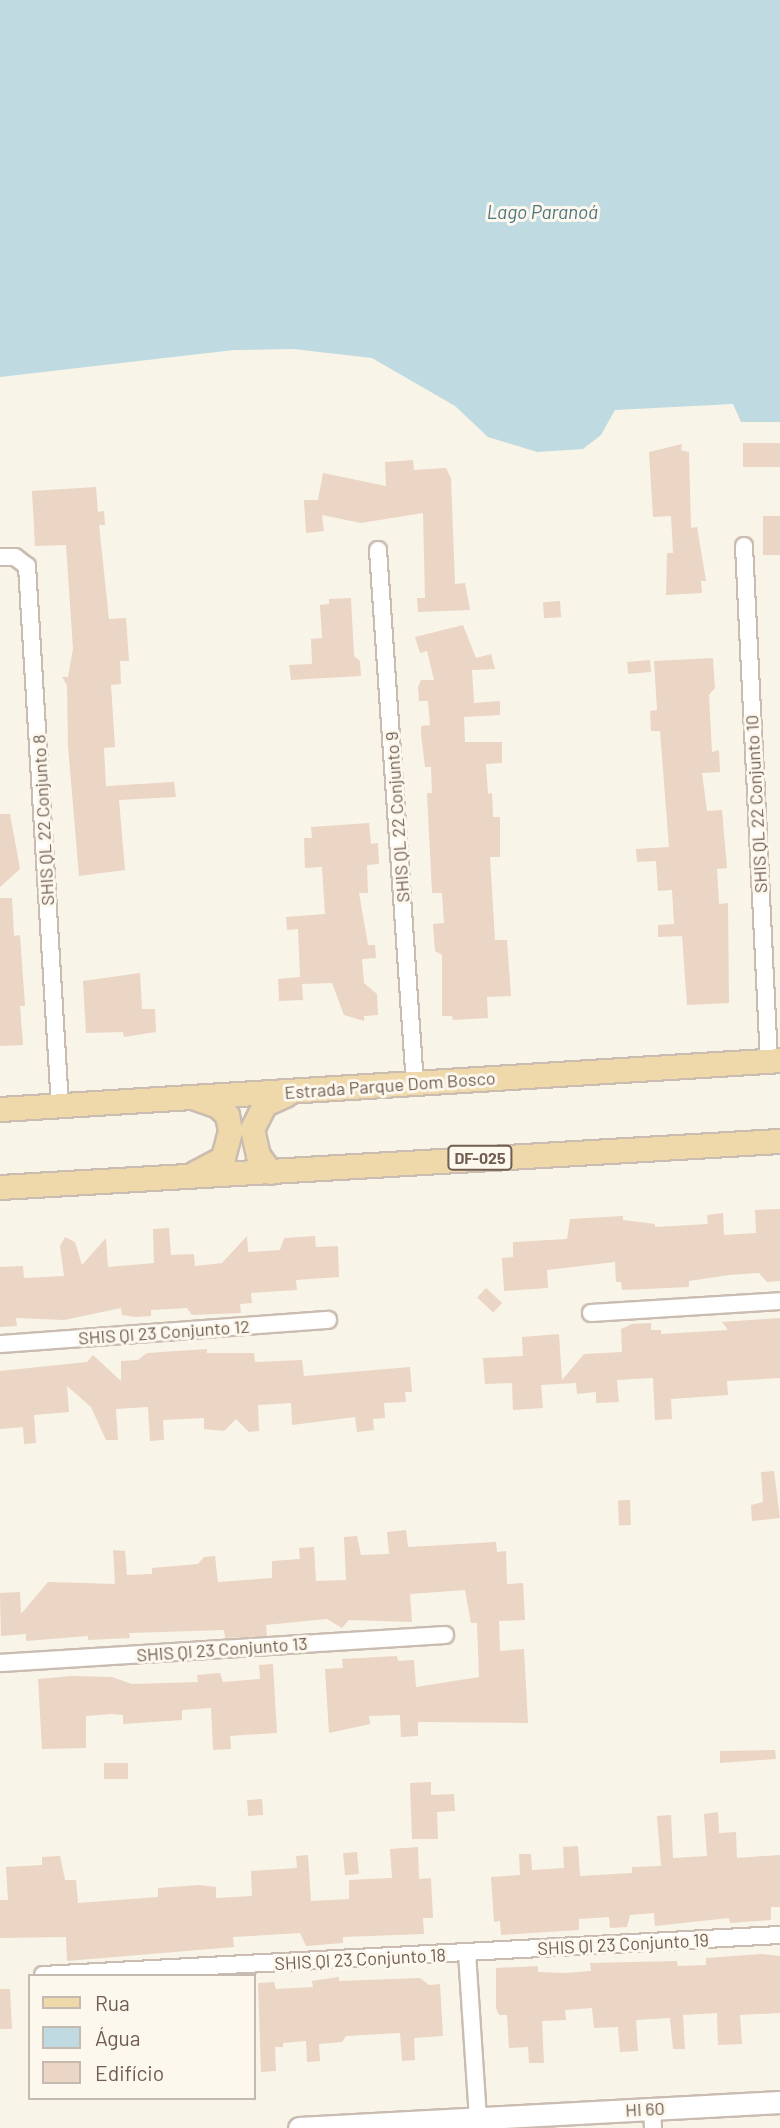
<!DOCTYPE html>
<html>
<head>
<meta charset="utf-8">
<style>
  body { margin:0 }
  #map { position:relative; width:780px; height:2128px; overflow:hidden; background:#f9f4e8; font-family:Barlow,sans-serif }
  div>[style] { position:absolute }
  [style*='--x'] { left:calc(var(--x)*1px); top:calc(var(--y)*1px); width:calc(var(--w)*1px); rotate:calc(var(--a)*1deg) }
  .water>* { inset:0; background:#bfdae1 }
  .building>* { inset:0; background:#ebd5c4; transform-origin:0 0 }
  .roads { filter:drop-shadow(2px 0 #cabcb0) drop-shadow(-2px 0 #cabcb0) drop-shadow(0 2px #cabcb0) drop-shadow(0 -2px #cabcb0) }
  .street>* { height:16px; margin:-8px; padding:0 8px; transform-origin:8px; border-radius:8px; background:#fff }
  .secondary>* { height:21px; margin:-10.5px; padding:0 10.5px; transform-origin:10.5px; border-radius:10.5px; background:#fff }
  .primary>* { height:23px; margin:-11.5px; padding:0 11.5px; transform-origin:11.5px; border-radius:11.5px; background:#efd8aa }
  span { translate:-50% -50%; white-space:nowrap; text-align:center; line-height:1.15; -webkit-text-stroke:6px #fdf8ee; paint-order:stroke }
  .shield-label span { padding:2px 5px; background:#fdf8ee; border:2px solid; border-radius:5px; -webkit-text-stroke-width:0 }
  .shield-label { font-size:16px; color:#705d50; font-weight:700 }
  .street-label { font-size:18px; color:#705d50 }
  .water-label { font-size:19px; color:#4c7580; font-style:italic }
  .legend { position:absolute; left:28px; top:1974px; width:228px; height:126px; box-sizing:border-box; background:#fdf8ee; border:2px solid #c5baaf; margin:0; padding:9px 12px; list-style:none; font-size:21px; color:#705d50 }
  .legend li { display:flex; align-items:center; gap:14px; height:35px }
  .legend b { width:35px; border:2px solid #c5baaf }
</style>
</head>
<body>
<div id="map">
  <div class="water">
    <div style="clip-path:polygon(0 0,780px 0,780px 422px,741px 422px,733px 404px,615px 410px,601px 435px,583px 449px,537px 452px,488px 437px,455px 406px,372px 358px,293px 349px,234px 350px,0 377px)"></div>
  </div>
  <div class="building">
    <div style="left:780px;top:443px;width:24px;height:37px;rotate:90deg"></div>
    <div style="clip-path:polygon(682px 444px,681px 450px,689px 452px,691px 528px,697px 527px,706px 581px,701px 581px,702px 593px,666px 595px,667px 553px,673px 553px,671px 516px,653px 517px,649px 452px)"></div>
    <div style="clip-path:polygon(413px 460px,414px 470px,446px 468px,451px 478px,455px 584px,465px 583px,470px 610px,418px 612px,417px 598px,425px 598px,423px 513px,361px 523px,322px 515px,324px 531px,306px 533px,304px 500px,318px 500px,323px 473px,386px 486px,385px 462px)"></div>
    <div style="clip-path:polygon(96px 487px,98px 512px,104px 511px,105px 525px,99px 525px,109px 619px,126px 618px,129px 661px,120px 661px,121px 684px,111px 685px,115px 747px,104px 748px,106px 786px,174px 782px,176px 797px,119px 800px,125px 870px,79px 876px,68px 746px,67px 685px,62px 677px,68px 677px,73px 649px,66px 545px,35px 546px,32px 491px)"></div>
    <div style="left:780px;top:516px;width:39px;height:17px;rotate:90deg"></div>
    <div style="clip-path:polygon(351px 598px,354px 656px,360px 661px,361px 676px,291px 680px,289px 665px,312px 664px,311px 639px,322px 638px,320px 605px,329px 604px,329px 599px)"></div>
    <div style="left:560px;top:601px;width:16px;height:17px;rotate:86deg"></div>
    <div style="clip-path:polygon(463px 625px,476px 658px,491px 654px,495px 669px,472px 670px,474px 703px,500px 701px,500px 715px,464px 717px,465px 742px,502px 742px,502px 763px,486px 764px,488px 794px,492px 793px,493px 817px,500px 817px,500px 857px,490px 857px,495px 940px,507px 940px,511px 996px,487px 997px,488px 1018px,453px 1020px,452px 1016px,442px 1016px,442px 955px,435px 951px,433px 924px,444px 923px,442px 893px,432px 893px,427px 793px,432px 793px,431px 767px,425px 767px,421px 734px,421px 726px,430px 725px,428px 701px,419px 701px,418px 687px,421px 680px,434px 680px,427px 651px,420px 653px,415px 637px)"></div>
    <div style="clip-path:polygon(713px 658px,715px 688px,709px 695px,712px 752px,719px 750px,720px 772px,702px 773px,707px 811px,722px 810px,727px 868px,717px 869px,719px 904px,728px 903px,729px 1003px,687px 1005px,682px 936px,658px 937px,658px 925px,674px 924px,672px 890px,658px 891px,656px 861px,637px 862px,636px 849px,669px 847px,660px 731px,651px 731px,650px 711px,657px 710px,654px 661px)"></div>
    <div style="left:650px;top:660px;width:12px;height:23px;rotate:85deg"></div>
    <div style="clip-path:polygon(0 814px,10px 814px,20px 869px,0 887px)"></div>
    <div style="clip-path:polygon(369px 823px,371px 844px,378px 843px,379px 864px,367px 865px,368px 893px,359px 893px,368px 945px,375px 945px,376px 958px,362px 959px,364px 983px,377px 994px,378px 1015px,364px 1016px,364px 1021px,344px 1015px,332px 983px,302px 984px,303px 1000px,279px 1001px,278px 979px,300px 977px,298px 929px,287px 930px,286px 917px,325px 914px,322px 867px,305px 868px,304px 838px,312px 838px,311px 827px)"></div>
    <div style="clip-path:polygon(0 898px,12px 898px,14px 936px,20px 935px,25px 1006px,20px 1006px,23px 1045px,0 1046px)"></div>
    <div style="clip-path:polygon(140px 973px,142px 1009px,155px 1009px,156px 1032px,124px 1037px,123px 1032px,86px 1033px,83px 981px)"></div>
    <div style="clip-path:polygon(780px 1209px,780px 1281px,767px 1282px,759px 1273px,729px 1275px,689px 1281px,689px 1287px,622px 1290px,621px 1282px,616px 1282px,615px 1262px,547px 1270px,548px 1288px,504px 1291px,502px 1258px,513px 1257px,513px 1242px,567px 1239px,570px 1219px,623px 1216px,623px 1220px,655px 1224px,655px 1227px,708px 1224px,707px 1215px,723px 1213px,724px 1235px,756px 1233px,755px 1210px)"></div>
    <div style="clip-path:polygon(169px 1228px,171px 1255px,194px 1254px,195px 1266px,222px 1263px,247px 1236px,248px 1252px,280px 1250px,284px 1238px,315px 1236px,316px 1247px,338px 1246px,339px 1277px,296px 1280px,297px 1290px,251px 1293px,252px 1303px,240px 1304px,241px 1313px,192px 1315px,187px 1308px,151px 1310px,151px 1316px,135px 1317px,122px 1315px,121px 1308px,64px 1320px,16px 1318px,17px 1326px,0 1327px,0 1267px,23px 1266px,24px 1278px,64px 1276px,60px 1246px,65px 1237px,75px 1242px,82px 1265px,106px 1238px,108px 1267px,154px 1263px,153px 1229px)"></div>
    <div style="left:486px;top:1288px;width:22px;height:13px;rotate:43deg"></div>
    <div style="clip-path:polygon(780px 1318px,780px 1378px,727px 1381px,728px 1395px,671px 1399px,672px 1419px,655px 1420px,653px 1378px,617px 1380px,619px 1402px,596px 1403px,596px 1392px,577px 1394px,576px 1383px,541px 1385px,543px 1408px,513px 1410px,512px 1383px,485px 1384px,483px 1358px,523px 1356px,522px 1337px,559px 1334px,562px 1380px,584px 1354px,622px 1352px,621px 1329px,632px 1324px,651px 1323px,651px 1330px,661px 1330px,661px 1334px,728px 1330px,722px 1322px)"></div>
    <div style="clip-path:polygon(207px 1349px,207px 1353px,254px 1353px,255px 1362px,302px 1360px,304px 1376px,410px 1367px,412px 1392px,405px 1392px,406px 1402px,384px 1403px,385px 1418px,373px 1419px,374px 1430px,357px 1432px,355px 1417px,292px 1425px,291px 1403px,258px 1405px,259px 1431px,249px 1432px,236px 1419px,224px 1431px,204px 1429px,204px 1418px,163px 1420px,164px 1440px,150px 1441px,148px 1407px,116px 1409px,118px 1440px,106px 1440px,91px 1407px,67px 1386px,69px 1412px,34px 1415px,36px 1443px,24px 1444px,23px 1427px,0 1429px,0 1371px,87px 1362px,93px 1355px,121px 1381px,121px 1361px,138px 1360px,147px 1353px)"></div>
    <div style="clip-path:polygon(774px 1471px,780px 1518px,752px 1521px,751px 1505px,763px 1502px,761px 1472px)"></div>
    <div style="left:630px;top:1500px;width:25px;height:12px;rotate:88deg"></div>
    <div style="clip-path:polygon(406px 1530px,408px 1547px,496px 1542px,497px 1552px,506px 1551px,507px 1584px,523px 1583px,525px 1620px,499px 1621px,500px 1651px,524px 1649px,528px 1723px,418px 1722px,418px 1736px,401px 1737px,400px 1715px,369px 1716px,370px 1724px,329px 1733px,325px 1669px,343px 1668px,342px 1659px,397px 1656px,398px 1661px,414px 1660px,416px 1687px,479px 1677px,477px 1623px,471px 1623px,465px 1590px,410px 1594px,412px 1622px,349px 1620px,342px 1628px,327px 1619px,306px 1621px,266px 1625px,267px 1636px,225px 1638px,224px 1630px,129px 1633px,130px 1638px,88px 1640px,88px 1636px,26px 1641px,26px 1634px,1px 1636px,0 1593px,20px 1592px,21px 1614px,48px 1582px,115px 1584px,113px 1550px,125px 1551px,127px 1575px,152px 1574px,152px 1568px,198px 1564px,204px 1557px,215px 1556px,218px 1582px,272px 1578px,272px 1561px,300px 1559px,299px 1548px,314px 1547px,316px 1581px,346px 1580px,344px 1537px,357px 1536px,361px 1555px,389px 1554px,387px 1532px)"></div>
    <div style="clip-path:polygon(273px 1664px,277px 1733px,230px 1736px,231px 1749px,213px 1750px,211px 1708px,182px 1710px,182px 1720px,123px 1724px,123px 1715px,112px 1714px,86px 1716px,86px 1748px,42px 1749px,38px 1679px,72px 1676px,112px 1677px,132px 1684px,198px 1682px,197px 1675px,220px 1673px,223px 1682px,260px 1679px,259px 1665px)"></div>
    <div style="clip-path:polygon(775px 1750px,776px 1759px,720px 1763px,720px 1751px)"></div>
    <div style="left:128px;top:1763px;width:16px;height:24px;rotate:90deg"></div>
    <div style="clip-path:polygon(431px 1782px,431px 1795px,454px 1794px,455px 1811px,437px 1812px,438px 1839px,412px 1839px,410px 1783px)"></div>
    <div style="left:262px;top:1799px;width:16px;height:15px;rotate:86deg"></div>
    <div style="clip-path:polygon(718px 1812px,719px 1833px,736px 1832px,737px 1858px,780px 1855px,780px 1907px,771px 1907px,771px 1920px,730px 1923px,729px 1918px,655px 1926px,654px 1913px,630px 1915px,627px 1927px,610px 1928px,609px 1917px,579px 1919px,579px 1930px,501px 1935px,500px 1921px,494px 1922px,491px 1877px,520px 1875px,519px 1854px,531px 1854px,532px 1870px,564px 1868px,563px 1847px,578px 1846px,580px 1876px,632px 1873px,632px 1867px,661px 1866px,657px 1816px,671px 1815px,673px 1858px,707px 1856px,704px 1814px)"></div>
    <div style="clip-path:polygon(418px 1847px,419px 1879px,431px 1878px,433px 1918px,423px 1918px,424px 1934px,343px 1937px,343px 1943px,306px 1946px,300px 1933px,233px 1937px,234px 1947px,67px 1961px,66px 1937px,0 1938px,0 1900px,8px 1900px,6px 1867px,42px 1865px,42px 1857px,60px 1856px,65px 1880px,76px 1880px,78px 1903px,158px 1897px,158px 1888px,199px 1885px,216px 1887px,216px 1898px,252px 1896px,251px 1871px,297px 1868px,296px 1856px,308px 1855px,311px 1901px,349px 1899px,349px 1880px,392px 1878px,390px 1849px)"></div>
    <div style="left:357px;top:1852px;width:22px;height:14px;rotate:85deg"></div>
    <div style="clip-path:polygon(761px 1954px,780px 1956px,780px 2013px,740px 2015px,742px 2044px,718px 2045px,717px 2013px,683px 2015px,685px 2049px,673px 2049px,670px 2018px,636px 2020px,638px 2051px,620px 2052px,618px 2027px,594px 2028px,592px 2008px,565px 2010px,566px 2020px,542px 2021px,544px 2063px,529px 2063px,528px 2047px,509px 2048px,507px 2015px,499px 2015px,496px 2008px,496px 1968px,538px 1966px,538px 1972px,564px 1973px,591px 1971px,590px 1963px,677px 1961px,678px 1966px,706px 1965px,706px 1958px)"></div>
    <div style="clip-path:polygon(339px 1977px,339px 1981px,420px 1978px,429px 1985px,440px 1984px,443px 2036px,414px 2038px,415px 2060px,402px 2061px,400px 2033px,346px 2036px,342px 2042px,319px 2044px,320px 2061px,307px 2062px,306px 2041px,283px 2043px,283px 2047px,275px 2047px,276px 2071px,261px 2072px,258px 1983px,274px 1982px,276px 1989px,313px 1987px,312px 1981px)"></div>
    <div style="clip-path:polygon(0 1989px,10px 1989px,12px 2029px,0 2029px)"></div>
  </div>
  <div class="roads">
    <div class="street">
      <div style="--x:744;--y:546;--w:516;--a:87.22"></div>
      <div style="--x:378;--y:550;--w:535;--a:86.04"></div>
      <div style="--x:0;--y:557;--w:15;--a:0"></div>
      <div style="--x:15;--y:557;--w:15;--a:37"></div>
      <div style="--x:27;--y:566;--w:541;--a:86.5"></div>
      <div style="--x:591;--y:1313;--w:189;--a:-3.6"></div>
      <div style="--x:0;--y:1344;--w:329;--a:-4.2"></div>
      <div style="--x:0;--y:1663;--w:446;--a:-3.6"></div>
      <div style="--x:467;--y:1953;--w:166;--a:86.2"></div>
      <div style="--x:43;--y:1975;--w:738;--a:-3.11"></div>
      <div style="--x:652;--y:2109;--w:19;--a:87"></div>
    </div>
    <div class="secondary">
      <div style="--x:299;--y:2128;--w:482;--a:-3.1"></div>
    </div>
    <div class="primary">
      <div style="--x:195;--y:1098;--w:24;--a:19"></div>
      <div style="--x:218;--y:1106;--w:13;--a:45"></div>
      <div style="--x:227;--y:1115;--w:16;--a:79"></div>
      <div style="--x:230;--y:1131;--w:28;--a:105"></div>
      <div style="--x:223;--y:1158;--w:32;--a:152"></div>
      <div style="--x:0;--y:1109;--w:782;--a:-3.59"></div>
      <div style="--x:270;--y:1172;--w:21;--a:-125"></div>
      <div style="--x:258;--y:1155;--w:27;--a:-103"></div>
      <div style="--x:252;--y:1129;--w:28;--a:-63"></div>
      <div style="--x:265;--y:1104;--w:22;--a:-24"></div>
      <div style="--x:0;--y:1187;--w:781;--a:-3.38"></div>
    </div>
  </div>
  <div class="shield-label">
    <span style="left:480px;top:1158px">DF-025</span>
  </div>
  <div class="street-label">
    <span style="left:756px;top:804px;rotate:-93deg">SHIS QL 22 Conjunto 10</span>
    <span style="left:397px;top:817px;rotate:-94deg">SHIS QL 22 Conjunto 9</span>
    <span style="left:43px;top:820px;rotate:-93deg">SHIS QL 22 Conjunto 8</span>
    <span style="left:390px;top:1085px;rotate:-4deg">Estrada Parque Dom Bosco</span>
    <span style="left:164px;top:1332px;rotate:-4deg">SHIS QI 23 Conjunto 12</span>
    <span style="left:222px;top:1649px;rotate:-4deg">SHIS QI 23 Conjunto 13</span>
    <span style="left:623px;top:1944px;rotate:-3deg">SHIS QI 23 Conjunto 19</span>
    <span style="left:360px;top:1959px;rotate:-3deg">SHIS QI 23 Conjunto 18</span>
    <span style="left:645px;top:2109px;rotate:-3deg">HI 60</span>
  </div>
  <div class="water-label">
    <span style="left:542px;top:212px">Lago Paranoá</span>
  </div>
  <ul class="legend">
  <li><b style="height:9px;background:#efd8aa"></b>Rua</li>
  <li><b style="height:19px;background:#bfdae1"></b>Água</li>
  <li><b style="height:19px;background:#ebd5c4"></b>Edifício</li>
  </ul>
</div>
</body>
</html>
